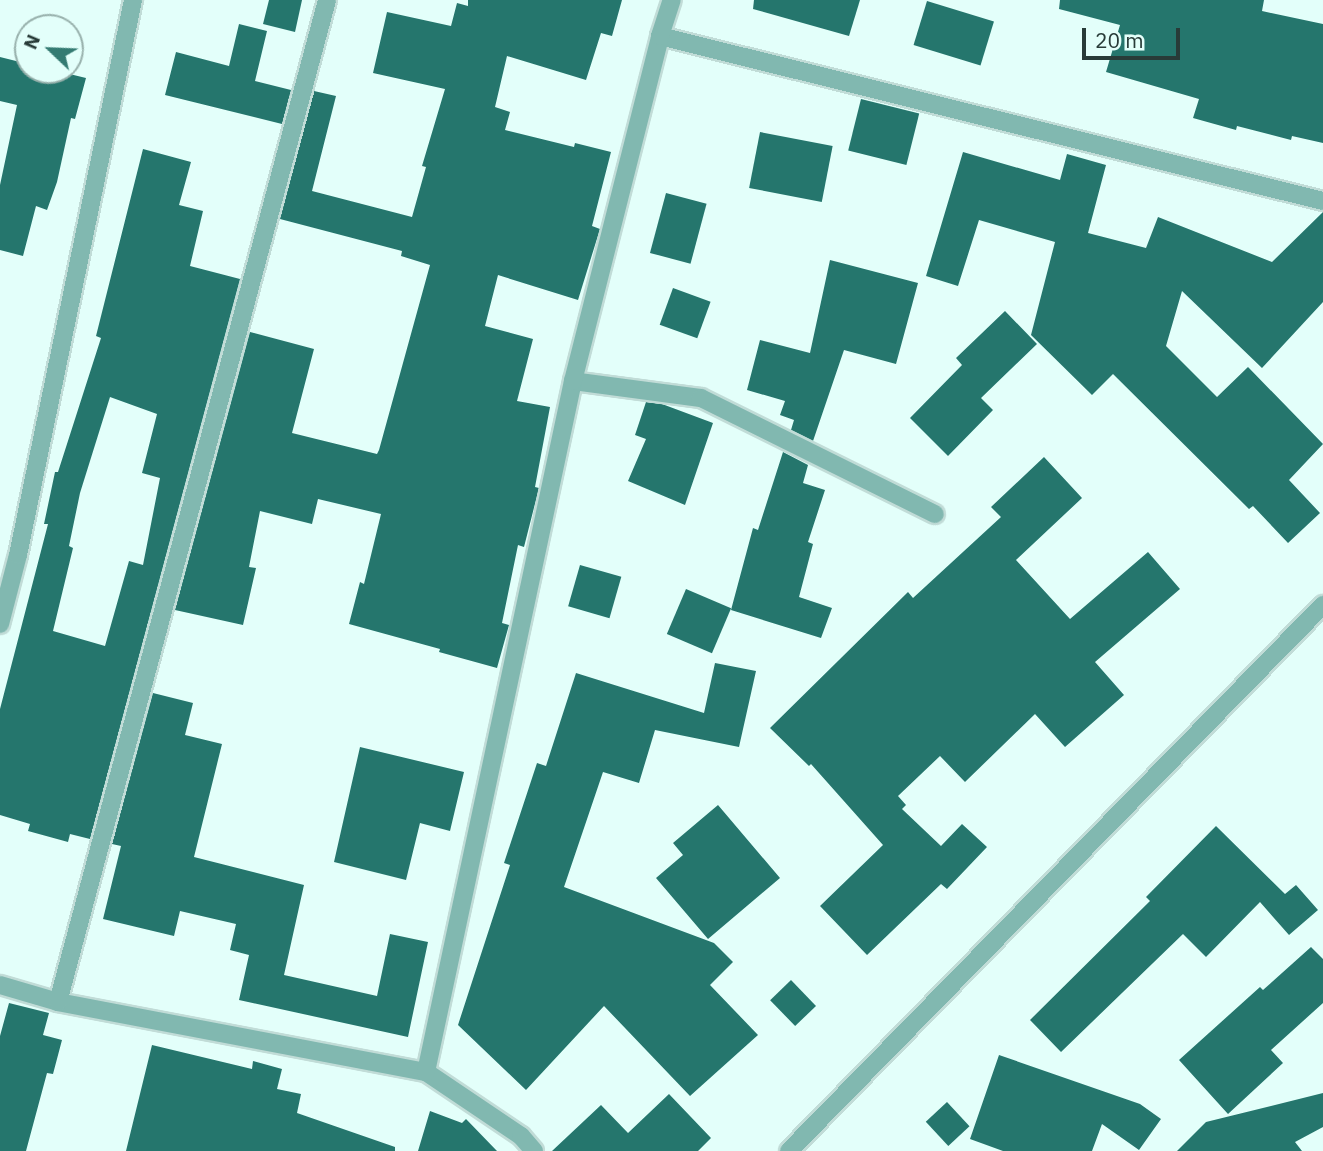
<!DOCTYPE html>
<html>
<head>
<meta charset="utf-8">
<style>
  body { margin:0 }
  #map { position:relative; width:1323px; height:1151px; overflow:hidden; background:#e3fffa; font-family:"IBM Plex Sans",sans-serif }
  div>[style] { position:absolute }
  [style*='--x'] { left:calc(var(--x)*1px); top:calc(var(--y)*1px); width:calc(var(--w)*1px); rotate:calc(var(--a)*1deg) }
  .building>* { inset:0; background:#25766d; transform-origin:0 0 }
  .roads { filter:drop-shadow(2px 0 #c1dcd7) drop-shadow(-2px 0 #c1dcd7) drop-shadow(0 2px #c1dcd7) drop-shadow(0 -2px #c1dcd7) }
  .minor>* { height:18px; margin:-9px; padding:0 9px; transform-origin:9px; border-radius:9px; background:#81b8b0 }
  span { translate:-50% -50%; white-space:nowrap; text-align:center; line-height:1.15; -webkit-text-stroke:7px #e3fffa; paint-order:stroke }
  .north { position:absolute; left:14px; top:14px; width:70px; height:70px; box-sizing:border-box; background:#e3fffa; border:2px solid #98b1ac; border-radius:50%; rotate:293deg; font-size:19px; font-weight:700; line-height:28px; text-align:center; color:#283b38 }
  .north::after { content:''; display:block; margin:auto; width:24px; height:32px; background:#347b72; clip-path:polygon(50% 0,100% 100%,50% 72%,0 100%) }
  .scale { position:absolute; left:1082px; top:28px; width:98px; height:32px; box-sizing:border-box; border:4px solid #283b38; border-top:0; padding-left:9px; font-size:21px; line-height:24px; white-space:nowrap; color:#283b38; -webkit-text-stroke:5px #e3fffa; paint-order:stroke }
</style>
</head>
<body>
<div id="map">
  <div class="building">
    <div style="clip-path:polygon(269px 0,302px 0,295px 32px,263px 24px)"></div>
    <div style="clip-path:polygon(468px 0,622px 0,612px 36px,601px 33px,586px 80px,507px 56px,495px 107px,510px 112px,505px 130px,574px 147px,575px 143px,611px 152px,592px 226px,600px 229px,578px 300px,498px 275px,485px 326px,533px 339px,517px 401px,550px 407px,535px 487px,539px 488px,524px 547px,518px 545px,502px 623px,509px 625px,497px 668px,439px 652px,440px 649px,349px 624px,360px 582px,364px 584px,381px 514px,318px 499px,312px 524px,260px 511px,249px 567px,256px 568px,243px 625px,175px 610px,250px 332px,314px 349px,292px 433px,377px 454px,379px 450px,430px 265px,401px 256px,402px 251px,280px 219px,314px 91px,336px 96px,312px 191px,412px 217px,426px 167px,422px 166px,445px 89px,373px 73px,387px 12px,451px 26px,457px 3px,468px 6px)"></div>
    <div style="clip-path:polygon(754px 0,860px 0,849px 36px,753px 9px)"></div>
    <div style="clip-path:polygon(1060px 0,1264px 0,1262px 11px,1323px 24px,1323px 143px,1292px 136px,1291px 140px,1237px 126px,1236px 130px,1193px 118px,1199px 99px,1106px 72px,1120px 25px,1059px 9px)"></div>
    <div style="left:927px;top:1px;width:70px;height:46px;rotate:17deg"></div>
    <div style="clip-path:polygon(239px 24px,267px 31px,255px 81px,291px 90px,282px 124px,165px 95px,176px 52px,229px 66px)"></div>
    <div style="clip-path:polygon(0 57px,28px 64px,28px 70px,53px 70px,86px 78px,75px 119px,71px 118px,57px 182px,47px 210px,36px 206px,23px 256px,0 250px,0 185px,17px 105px,0 101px)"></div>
    <div style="left:861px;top:99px;width:60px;height:53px;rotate:14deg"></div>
    <div style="left:760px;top:132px;width:74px;height:57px;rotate:11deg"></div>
    <div style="clip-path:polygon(evenodd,143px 149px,191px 162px,179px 205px,203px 211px,190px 266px,240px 279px,90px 839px,70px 834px,68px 842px,28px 831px,30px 824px,0 815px,0 709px,48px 524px,44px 524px,55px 472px,58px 472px,101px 338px,96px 336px,143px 149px,110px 397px,157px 414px,142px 473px,160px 478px,143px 565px,129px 561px,105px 646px,53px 631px,73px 548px,69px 546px,80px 493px,110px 397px)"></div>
    <div style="clip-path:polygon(963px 152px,1060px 180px,1067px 154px,1106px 165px,1088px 233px,1146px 248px,1158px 217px,1272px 262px,1323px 212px,1323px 302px,1262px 368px,1182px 291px,1166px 346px,1217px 397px,1248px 367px,1323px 444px,1289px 480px,1320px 513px,1288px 543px,1253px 506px,1249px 509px,1113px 374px,1092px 395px,1031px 335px,1055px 242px,979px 220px,958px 286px,926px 276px)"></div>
    <div style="left:666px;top:193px;width:42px;height:62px;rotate:15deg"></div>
    <div style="clip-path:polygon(830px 260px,918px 283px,896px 364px,844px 350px,813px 441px,791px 430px,794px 420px,780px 415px,785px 401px,747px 390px,760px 340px,810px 353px)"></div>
    <div style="left:673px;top:288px;width:40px;height:39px;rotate:20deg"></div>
    <div style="clip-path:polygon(1005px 311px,1037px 344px,981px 398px,993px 410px,948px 456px,910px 418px,962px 365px,956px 358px)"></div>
    <div style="clip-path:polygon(646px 402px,662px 404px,713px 423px,685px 505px,628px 481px,646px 439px,635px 435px)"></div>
    <div style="clip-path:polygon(783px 452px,808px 465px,803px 483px,825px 490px,808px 542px,813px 544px,799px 597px,832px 608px,821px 638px,731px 610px,753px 528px,758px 530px)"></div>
    <div style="clip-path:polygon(1044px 457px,1082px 498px,1016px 560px,1070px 619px,1148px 552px,1180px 589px,1095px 662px,1124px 695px,1065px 747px,1035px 714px,965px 782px,940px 756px,898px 796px,906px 805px,902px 809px,941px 846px,962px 824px,987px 847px,947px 889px,941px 884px,867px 955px,820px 906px,883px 845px,811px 764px,809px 766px,770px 728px,908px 592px,913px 598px,1001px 517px,991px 507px)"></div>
    <div style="left:580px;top:565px;width:43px;height:43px;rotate:16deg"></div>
    <div style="left:686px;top:589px;width:49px;height:49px;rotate:23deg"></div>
    <div style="clip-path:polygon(715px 663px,756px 671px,739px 747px,655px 730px,639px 783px,603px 772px,564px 887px,714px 943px,733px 962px,710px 985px,758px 1035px,690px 1096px,604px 1006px,526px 1090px,458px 1025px,510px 865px,504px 863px,537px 763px,546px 766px,576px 673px,704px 713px)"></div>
    <div style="clip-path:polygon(153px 693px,193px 703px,185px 735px,222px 744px,194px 857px,304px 885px,284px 975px,377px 996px,390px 934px,428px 942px,408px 1037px,239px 1000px,249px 955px,230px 950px,236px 924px,180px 911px,174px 936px,103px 919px,121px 846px,112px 844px)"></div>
    <div style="clip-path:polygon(360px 747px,464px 772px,450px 831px,420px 823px,406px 880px,334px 862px)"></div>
    <div style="clip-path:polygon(718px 805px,780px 878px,708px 939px,656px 878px,683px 855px,673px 843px)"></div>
    <div style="clip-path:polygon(1216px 826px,1285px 894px,1296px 885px,1318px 910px,1289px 935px,1260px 902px,1206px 957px,1183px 934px,1061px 1052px,1030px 1020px,1150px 901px,1146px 897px)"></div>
    <div style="clip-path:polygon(1311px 947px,1323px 959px,1323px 1003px,1271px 1050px,1283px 1063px,1228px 1114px,1179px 1060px,1260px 987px,1263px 990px)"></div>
    <div style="left:791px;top:980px;width:36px;height:29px;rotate:46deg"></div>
    <div style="clip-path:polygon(9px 1003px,49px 1013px,43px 1035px,62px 1040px,53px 1074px,47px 1073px,26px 1151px,0 1151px,0 1036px)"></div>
    <div style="clip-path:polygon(152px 1045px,252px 1069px,253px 1061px,282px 1069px,277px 1089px,301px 1094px,297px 1113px,395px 1147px,395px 1151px,126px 1151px)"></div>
    <div style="clip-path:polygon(999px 1055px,1140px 1104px,1161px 1119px,1139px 1150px,1102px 1124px,1092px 1151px,1003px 1151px,970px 1139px)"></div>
    <div style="clip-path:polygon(1323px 1093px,1323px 1127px,1295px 1142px,1302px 1151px,1177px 1151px,1206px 1122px)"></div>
    <div style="clip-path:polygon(669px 1094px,711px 1138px,698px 1151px,552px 1151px,601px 1105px,628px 1133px)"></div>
    <div style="left:947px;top:1102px;width:33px;height:29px;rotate:47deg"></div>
    <div style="clip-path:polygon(430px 1111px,462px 1123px,466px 1119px,497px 1151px,418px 1151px)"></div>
  </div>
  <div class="roads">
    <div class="minor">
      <div style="--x:660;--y:36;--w:683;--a:13.98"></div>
      <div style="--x:573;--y:381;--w:129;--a:7.6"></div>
      <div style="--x:701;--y:398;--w:261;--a:26.4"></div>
      <div style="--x:0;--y:624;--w:71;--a:-75.4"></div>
      <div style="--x:18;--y:555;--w:567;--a:-78.29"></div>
      <div style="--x:0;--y:985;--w:60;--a:16.3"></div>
      <div style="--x:58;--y:1002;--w:375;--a:10.8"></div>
      <div style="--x:426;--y:1072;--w:115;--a:34"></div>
      <div style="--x:521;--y:1136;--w:20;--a:49"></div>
      <div style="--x:58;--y:1002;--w:1037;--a:-74.97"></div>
      <div style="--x:426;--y:1072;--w:706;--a:-77.99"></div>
      <div style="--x:573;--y:381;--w:356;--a:-75.8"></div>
      <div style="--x:660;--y:36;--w:38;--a:-72"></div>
      <div style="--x:789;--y:1151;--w:764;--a:-45.64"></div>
    </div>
  </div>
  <div class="north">N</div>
  <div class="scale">20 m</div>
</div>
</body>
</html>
